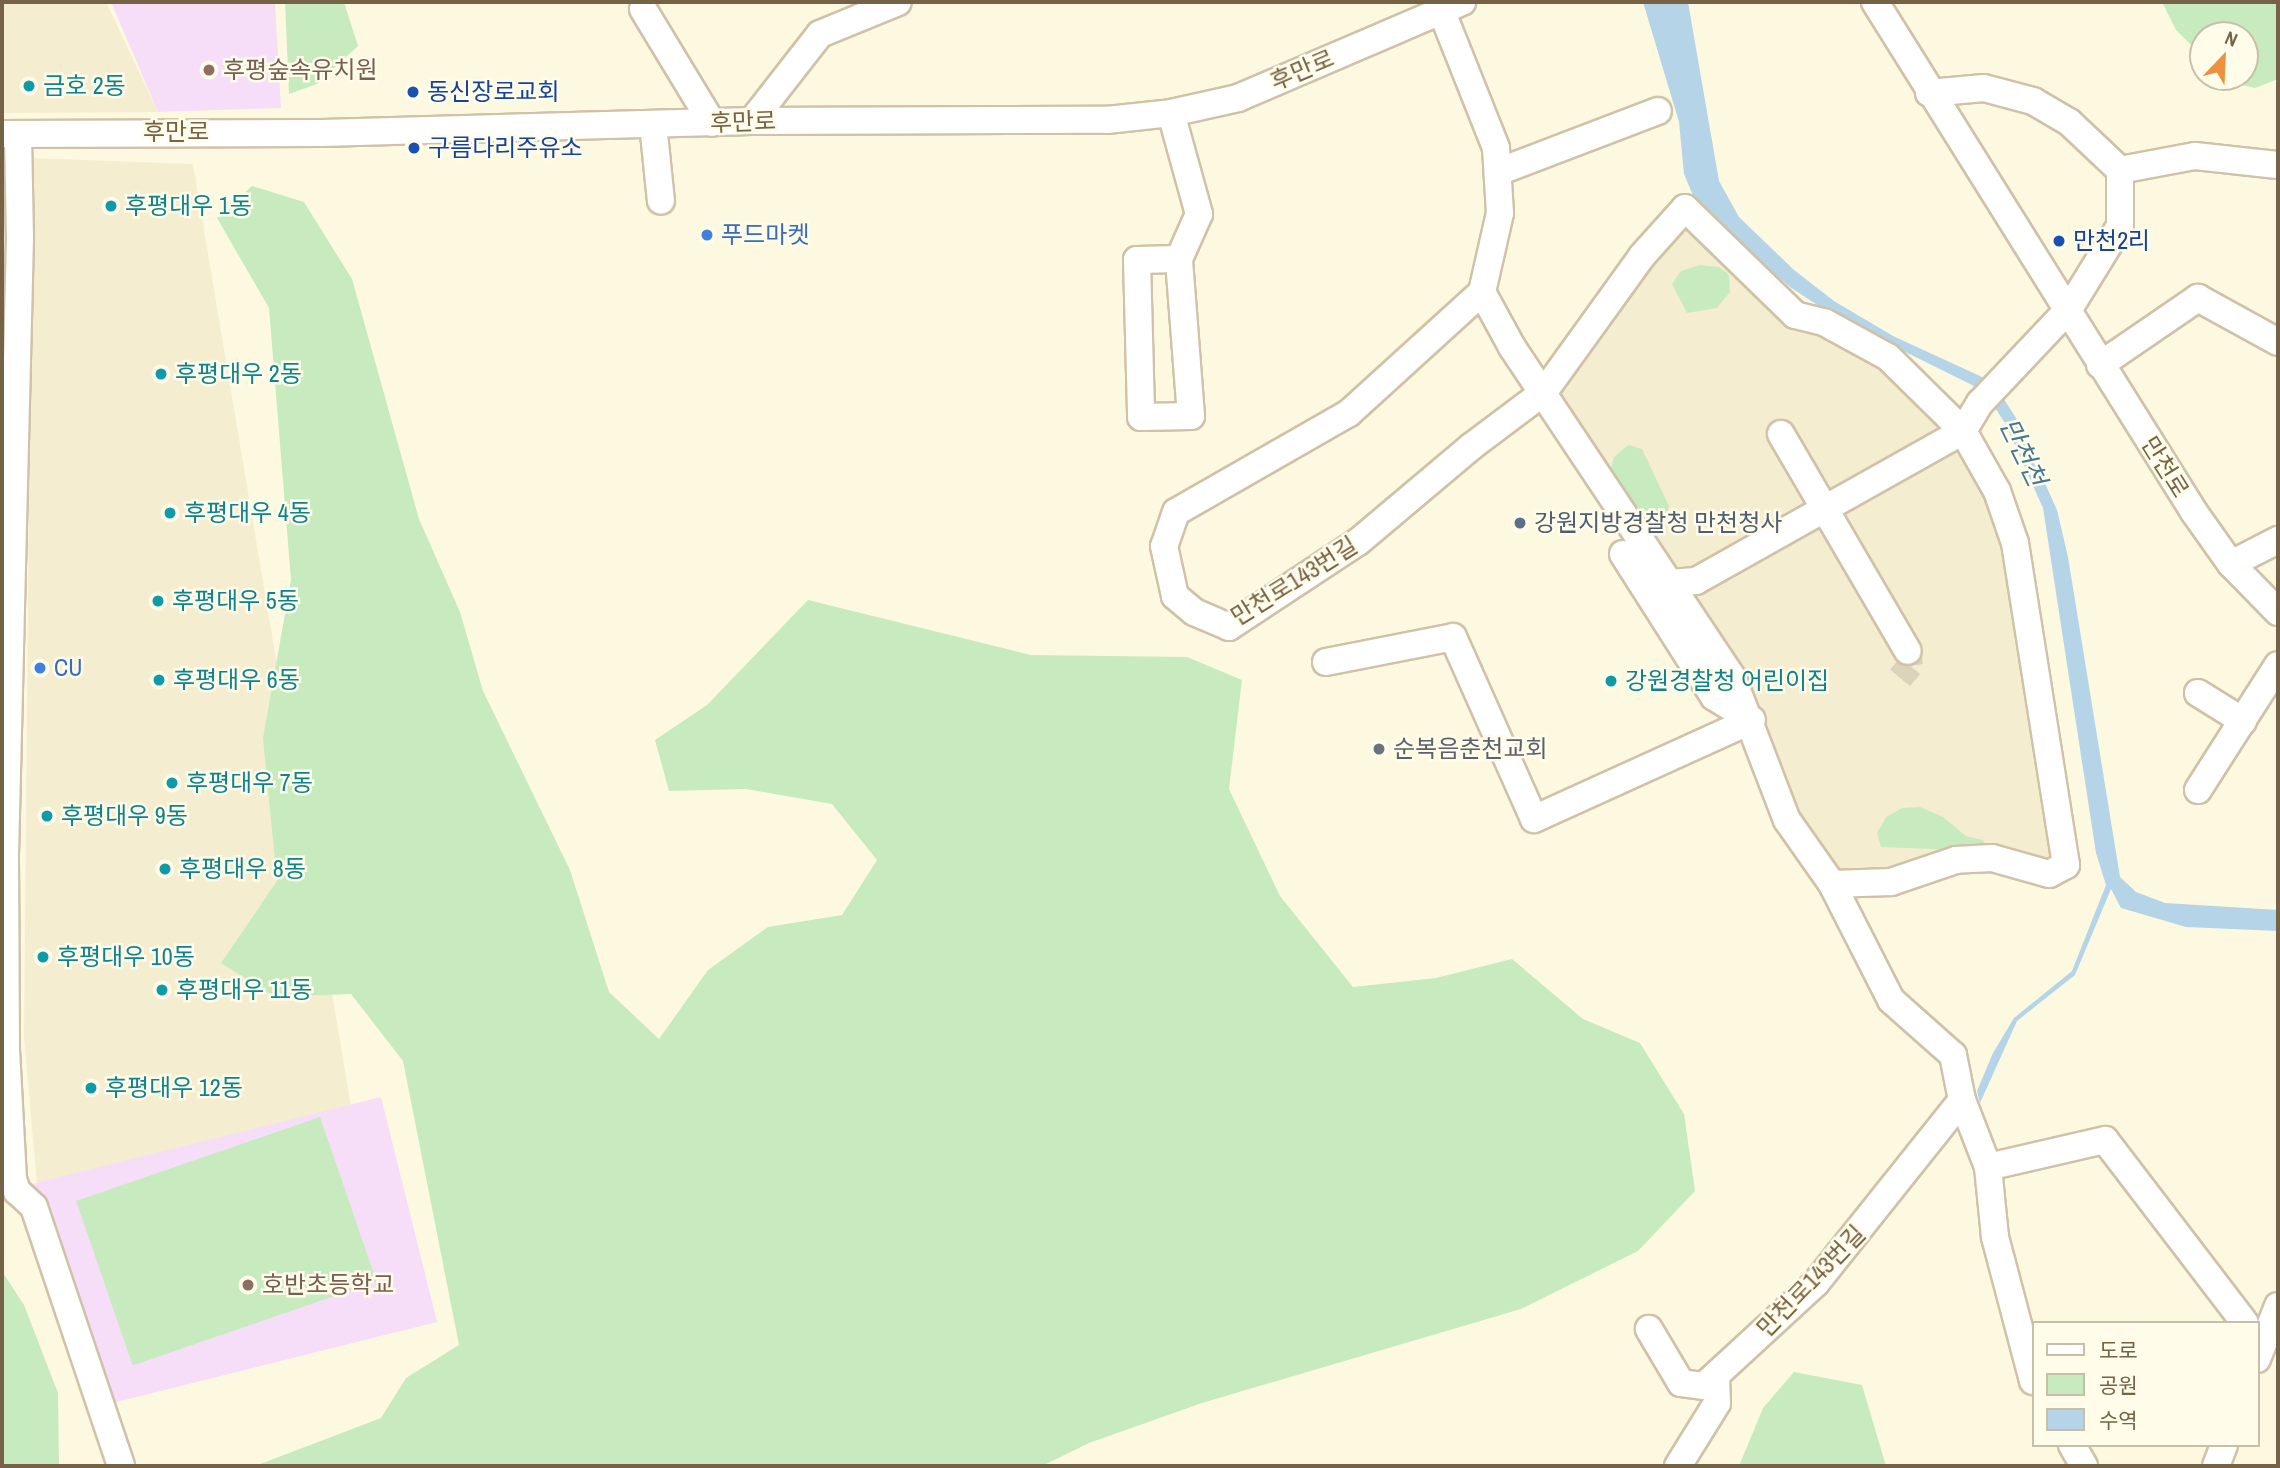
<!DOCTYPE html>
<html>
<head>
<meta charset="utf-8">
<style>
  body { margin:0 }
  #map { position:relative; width:2280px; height:1468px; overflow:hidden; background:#fdf9e1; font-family:"Archivo Narrow","Noto Sans KR",sans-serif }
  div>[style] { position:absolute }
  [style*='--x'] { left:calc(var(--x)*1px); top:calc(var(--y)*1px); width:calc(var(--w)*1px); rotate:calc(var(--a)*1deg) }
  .residential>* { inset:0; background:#f5edcf }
  .education>* { inset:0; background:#f6def9; transform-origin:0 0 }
  .green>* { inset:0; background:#c7ebbf; transform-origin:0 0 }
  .water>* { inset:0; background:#b5d4e7 }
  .minor-tunnel>* { height:26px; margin-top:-13px; transform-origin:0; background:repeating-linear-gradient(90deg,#dbd4ba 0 26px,transparent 0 39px) }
  .roads { filter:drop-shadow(2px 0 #cfc2a8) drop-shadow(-2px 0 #cfc2a8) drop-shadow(0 2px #cfc2a8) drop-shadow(0 -2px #cfc2a8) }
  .minor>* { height:26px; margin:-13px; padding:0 13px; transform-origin:13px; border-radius:13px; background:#fff }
  .dots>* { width:19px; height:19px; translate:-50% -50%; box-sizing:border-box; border:4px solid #fffce9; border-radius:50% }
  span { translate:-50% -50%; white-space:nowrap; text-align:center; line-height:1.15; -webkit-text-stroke:5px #fffce9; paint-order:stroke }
  .education-label { font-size:24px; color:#785e54 }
  .left { translate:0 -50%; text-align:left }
  .street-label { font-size:24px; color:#766347 }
  .culture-label { font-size:24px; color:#0d838f }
  .transit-label { font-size:24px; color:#164399 }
  .shop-label { font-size:24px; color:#366cbe }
  .service-label { font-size:24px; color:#4e5e75 }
  .worship-label { font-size:24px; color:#5b616d }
  .water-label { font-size:26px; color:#457799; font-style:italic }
  .frame { position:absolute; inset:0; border:4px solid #766347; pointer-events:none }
  .legend { position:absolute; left:2032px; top:1321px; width:228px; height:126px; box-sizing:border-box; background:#fffce9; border:2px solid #c8bfa8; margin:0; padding:9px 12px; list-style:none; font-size:21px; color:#766347 }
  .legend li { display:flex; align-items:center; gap:14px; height:35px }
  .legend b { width:35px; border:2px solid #c8bfa8 }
  .north { position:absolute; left:2189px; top:21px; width:70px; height:70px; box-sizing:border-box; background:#fffce9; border:2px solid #c8bfa8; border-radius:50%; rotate:23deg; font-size:19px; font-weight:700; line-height:28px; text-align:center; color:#766347 }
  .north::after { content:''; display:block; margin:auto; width:24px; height:32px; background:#ed9140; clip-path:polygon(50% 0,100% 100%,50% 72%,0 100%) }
</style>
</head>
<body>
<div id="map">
  <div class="residential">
    <div style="clip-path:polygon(2px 2px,106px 2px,158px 112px,2px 113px)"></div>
    <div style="clip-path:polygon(2px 158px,7px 163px,2px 468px)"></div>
    <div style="clip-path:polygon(32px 158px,193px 164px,351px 1107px,39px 1208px,24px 1036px)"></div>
    <div style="clip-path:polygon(1685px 208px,1795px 314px,1866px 347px,1992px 481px,2067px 860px,1832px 884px,1544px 392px)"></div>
  </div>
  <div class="education">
    <div style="clip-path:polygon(111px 2px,275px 2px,281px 108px,158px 112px)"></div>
    <div style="left:381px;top:1097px;width:232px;height:360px;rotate:76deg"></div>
  </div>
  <div class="green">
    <div style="clip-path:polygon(285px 2px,344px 2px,358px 46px,317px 84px,289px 94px)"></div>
    <div style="clip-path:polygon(2162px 2px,2278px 2px,2278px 79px,2255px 88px,2233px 83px,2225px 77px,2245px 77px,2245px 35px,2203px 35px,2203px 57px,2176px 30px)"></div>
    <div style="clip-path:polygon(252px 186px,304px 202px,352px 279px,419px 519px,460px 612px,483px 691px,570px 870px,609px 992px,659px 1039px,708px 970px,768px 927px,842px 915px,877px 860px,832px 804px,746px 789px,669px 791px,655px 740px,707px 705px,808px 600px,1031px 655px,1187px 657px,1242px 680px,1229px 789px,1280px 896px,1353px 987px,1436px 978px,1512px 959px,1583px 1019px,1640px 1043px,1684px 1114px,1695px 1191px,1638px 1251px,1521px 1309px,1202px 1403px,1089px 1443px,1042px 1466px,255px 1466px,381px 1418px,406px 1378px,459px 1345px,403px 1061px,351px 994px,275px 997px,221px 963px,277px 881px,263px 738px,291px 580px,269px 308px,217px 218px)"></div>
    <div style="clip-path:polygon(1700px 265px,1719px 267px,1729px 275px,1730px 292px,1717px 308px,1687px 313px,1672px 284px,1681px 271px)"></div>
    <div style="clip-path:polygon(1628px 445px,1642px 449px,1669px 506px,1665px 520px,1656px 527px,1647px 528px,1610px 473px,1614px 457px)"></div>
    <div style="clip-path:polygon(1920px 807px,1943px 817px,1966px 836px,1983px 840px,1986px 847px,1983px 851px,1881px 847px,1877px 833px,1886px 817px,1902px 808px)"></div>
    <div style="left:320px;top:1117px;width:174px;height:258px;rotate:71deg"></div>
    <div style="clip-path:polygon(2px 1271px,24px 1305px,58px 1393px,59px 1466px,2px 1466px)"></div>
    <div style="clip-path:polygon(1794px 1372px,1862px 1385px,1886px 1466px,1739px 1466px,1763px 1408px)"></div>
  </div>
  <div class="water">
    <div style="clip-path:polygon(1643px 2px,1688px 2px,1719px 181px,1739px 217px,1794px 270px,1834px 301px,1893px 336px,1993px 382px,2016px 418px,2057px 510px,2068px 557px,2120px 877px,2136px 892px,2165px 903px,2278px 910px,2278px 931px,2186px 927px,2121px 908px,2111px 889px,2075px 975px,2017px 1021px,1980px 1103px,1977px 1091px,1993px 1053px,2014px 1018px,2072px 971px,2106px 885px,2096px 853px,2043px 508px,2005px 423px,1984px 391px,1837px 318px,1790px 287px,1698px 207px,1684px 174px,1679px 122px)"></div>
  </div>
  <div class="minor-tunnel">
    <div style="--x:1900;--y:678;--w:16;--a:-50"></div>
    <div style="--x:1910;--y:666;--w:15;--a:-98"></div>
  </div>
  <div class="roads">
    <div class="minor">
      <div style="--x:1438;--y:2;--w:157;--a:68.3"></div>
      <div style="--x:1496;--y:148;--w:65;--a:86.5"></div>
      <div style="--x:1500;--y:213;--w:81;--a:102.8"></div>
      <div style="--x:1482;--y:292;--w:63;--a:61.4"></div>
      <div style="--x:1512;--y:347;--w:397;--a:56.3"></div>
      <div style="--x:1732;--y:677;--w:153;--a:69"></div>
      <div style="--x:1787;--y:820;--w:78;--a:54.9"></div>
      <div style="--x:1832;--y:884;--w:130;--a:63"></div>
      <div style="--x:1891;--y:1000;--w:83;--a:41.6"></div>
      <div style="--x:1953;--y:1055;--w:46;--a:78.7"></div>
      <div style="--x:1962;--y:1100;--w:234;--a:128.6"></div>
      <div style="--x:1816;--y:1283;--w:152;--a:137.4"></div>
      <div style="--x:1704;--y:1386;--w:23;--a:-173"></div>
      <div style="--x:1681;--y:1383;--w:63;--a:-120.7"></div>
      <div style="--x:1875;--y:2;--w:602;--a:57.97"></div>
      <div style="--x:2194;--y:512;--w:64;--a:54.6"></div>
      <div style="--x:2231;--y:564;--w:67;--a:45.6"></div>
      <div style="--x:643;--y:9;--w:133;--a:58.8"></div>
      <div style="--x:1929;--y:93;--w:55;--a:-5.2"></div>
      <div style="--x:1984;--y:88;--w:51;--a:14.9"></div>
      <div style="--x:2033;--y:101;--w:42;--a:30.3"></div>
      <div style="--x:2069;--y:122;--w:70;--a:43.3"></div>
      <div style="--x:1171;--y:113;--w:105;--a:74.5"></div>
      <div style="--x:1199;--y:214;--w:49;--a:114"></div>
      <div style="--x:1179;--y:259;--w:42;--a:178.6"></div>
      <div style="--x:1137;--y:260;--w:157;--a:88.5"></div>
      <div style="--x:1141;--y:417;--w:50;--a:-1.1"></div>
      <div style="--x:1191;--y:416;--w:157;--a:-94.4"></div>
      <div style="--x:752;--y:121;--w:110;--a:-52"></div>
      <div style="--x:820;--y:34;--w:84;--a:-22.3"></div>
      <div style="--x:653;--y:124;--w:77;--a:84.1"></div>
      <div style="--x:2;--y:134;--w:320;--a:-0.2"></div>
      <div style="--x:322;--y:133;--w:430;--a:-1.6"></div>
      <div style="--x:752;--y:121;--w:355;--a:-0.2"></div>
      <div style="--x:1107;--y:120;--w:64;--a:-6.2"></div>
      <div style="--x:1171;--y:113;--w:69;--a:-12.6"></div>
      <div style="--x:1238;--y:98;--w:244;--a:-23.2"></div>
      <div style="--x:18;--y:135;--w:102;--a:88.9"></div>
      <div style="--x:20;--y:237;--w:620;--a:91.39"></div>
      <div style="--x:5;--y:857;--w:193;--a:89.7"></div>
      <div style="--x:6;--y:1050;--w:129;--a:86.9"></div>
      <div style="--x:13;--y:1179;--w:13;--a:72"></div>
      <div style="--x:17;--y:1191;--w:23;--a:43"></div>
      <div style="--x:34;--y:1207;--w:273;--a:71.4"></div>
      <div style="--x:1498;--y:172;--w:171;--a:-20.9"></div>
      <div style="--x:1482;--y:292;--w:180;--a:137.7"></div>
      <div style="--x:1349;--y:413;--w:199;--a:150.2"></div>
      <div style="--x:1176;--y:512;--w:36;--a:109"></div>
      <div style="--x:1164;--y:546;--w:51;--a:77.6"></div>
      <div style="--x:1175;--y:596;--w:25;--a:40"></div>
      <div style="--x:1194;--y:612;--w:38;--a:23"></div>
      <div style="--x:1229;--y:627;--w:154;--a:-33.4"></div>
      <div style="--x:1358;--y:542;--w:149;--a:-40.1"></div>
      <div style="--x:1472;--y:446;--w:90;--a:-36.9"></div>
      <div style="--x:1544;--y:392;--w:168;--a:-54.2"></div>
      <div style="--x:1642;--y:256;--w:64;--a:-48.1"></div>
      <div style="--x:1685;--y:208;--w:153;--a:44.2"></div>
      <div style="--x:1795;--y:315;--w:30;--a:14"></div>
      <div style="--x:1824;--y:322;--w:73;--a:28.7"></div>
      <div style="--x:1888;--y:357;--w:105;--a:44.6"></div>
      <div style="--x:1963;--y:431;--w:69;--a:60.5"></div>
      <div style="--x:1997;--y:491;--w:55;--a:70.9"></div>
      <div style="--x:2015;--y:543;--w:326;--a:81"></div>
      <div style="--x:2066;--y:865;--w:19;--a:152"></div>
      <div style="--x:2049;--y:874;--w:59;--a:-164.3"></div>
      <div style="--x:1992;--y:858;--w:36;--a:177"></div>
      <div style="--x:1956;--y:860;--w:69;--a:161.3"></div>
      <div style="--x:1891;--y:882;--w:59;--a:178.1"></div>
      <div style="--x:2100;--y:365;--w:119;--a:-34.4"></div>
      <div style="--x:2198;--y:298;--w:91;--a:28.8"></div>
      <div style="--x:1781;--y:434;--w:251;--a:59.7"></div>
      <div style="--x:1623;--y:554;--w:169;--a:57.5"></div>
      <div style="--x:1714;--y:697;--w:44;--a:31.2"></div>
      <div style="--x:2231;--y:564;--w:53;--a:-27.1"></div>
      <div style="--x:1668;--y:583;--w:28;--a:-4"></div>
      <div style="--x:1696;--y:581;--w:306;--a:-29.3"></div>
      <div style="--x:1963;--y:431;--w:33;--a:-59"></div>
      <div style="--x:1980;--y:403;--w:129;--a:-46.6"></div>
      <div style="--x:2069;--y:309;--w:97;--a:-58.4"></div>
      <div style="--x:2120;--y:226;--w:56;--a:-90"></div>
      <div style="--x:2120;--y:170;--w:76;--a:-10.6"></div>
      <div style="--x:2195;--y:156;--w:83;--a:6.2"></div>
      <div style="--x:1326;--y:662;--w:129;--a:-11.1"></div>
      <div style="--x:1453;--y:637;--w:199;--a:66"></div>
      <div style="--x:1534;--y:819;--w:239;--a:-24.4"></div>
      <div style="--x:2198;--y:693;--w:53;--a:31.9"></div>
      <div style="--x:2198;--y:790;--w:148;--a:-57.4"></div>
      <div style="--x:1962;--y:1100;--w:72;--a:68.8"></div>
      <div style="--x:1988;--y:1167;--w:70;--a:84.3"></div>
      <div style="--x:1995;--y:1237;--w:149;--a:75.2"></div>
      <div style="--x:1988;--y:1167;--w:120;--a:-13"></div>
      <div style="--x:2105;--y:1140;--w:230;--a:52.6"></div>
      <div style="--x:2257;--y:1359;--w:57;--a:-68.4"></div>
      <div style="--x:2072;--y:1445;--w:24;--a:60"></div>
      <div style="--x:1678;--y:1466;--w:74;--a:-58.2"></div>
      <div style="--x:1717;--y:1403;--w:27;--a:-92"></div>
      <div style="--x:2216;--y:1466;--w:22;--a:-69"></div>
    </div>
  </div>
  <div class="dots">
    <div style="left:209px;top:70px;background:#8d6e63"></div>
    <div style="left:29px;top:86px;background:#0f9aa8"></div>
    <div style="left:413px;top:92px;background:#1a4fb4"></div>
    <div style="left:414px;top:148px;background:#1a4fb4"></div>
    <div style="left:111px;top:206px;background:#0f9aa8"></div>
    <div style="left:707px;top:235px;background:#3f7fe0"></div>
    <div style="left:2059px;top:241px;background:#1a4fb4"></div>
    <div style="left:161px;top:374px;background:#0f9aa8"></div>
    <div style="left:170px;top:513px;background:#0f9aa8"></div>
    <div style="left:1520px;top:523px;background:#5c6f8a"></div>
    <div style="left:158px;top:601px;background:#0f9aa8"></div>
    <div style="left:40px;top:668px;background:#3f7fe0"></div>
    <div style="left:159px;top:680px;background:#0f9aa8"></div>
    <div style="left:1611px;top:681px;background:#0f9aa8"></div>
    <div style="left:1379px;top:749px;background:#6b7280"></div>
    <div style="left:172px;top:783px;background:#0f9aa8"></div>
    <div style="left:47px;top:816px;background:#0f9aa8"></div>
    <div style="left:165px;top:869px;background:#0f9aa8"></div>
    <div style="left:43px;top:957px;background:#0f9aa8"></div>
    <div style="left:162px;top:990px;background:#0f9aa8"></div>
    <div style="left:91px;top:1088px;background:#0f9aa8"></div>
    <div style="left:248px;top:1285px;background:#8d6e63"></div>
  </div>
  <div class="education-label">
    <span class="left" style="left:223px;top:70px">후평숲속유치원</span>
    <span class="left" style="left:262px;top:1285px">호반초등학교</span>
  </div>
  <div class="street-label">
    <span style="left:1302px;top:70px;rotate:-23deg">후만로</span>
    <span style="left:743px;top:122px;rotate:-2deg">후만로</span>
    <span style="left:176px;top:132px">후만로</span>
    <span style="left:2165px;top:467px;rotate:58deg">만천로</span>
    <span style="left:1294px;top:581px;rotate:-32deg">만천로143번길</span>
    <span style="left:1811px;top:1281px;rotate:-46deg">만천로143번길</span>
  </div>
  <div class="culture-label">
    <span class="left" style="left:43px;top:86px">금호 2동</span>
    <span class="left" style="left:125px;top:206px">후평대우 1동</span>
    <span class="left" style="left:175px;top:374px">후평대우 2동</span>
    <span class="left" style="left:184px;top:513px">후평대우 4동</span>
    <span class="left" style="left:172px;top:601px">후평대우 5동</span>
    <span class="left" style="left:173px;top:680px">후평대우 6동</span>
    <span class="left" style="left:1625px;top:681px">강원경찰청 어린이집</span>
    <span class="left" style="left:186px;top:783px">후평대우 7동</span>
    <span class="left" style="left:61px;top:816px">후평대우 9동</span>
    <span class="left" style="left:179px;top:869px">후평대우 8동</span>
    <span class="left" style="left:57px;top:957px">후평대우 10동</span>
    <span class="left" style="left:176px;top:990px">후평대우 11동</span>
    <span class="left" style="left:105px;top:1088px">후평대우 12동</span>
  </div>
  <div class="transit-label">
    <span class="left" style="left:427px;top:92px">동신장로교회</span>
    <span class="left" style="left:428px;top:148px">구름다리주유소</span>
    <span class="left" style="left:2073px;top:241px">만천2리</span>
  </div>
  <div class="shop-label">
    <span class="left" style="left:721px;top:235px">푸드마켓</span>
    <span class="left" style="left:54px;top:668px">CU</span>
  </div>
  <div class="service-label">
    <span class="left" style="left:1534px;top:523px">강원지방경찰청 만천청사</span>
  </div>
  <div class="worship-label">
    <span class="left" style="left:1393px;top:749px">순복음춘천교회</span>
  </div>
  <div class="water-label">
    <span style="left:2023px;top:452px;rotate:64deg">만천천</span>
  </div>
  <div class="frame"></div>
  <ul class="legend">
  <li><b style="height:9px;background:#fff"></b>도로</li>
  <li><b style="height:19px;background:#c7ebbf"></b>공원</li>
  <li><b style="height:19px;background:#b5d4e7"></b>수역</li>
  </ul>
  <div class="north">N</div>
</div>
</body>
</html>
